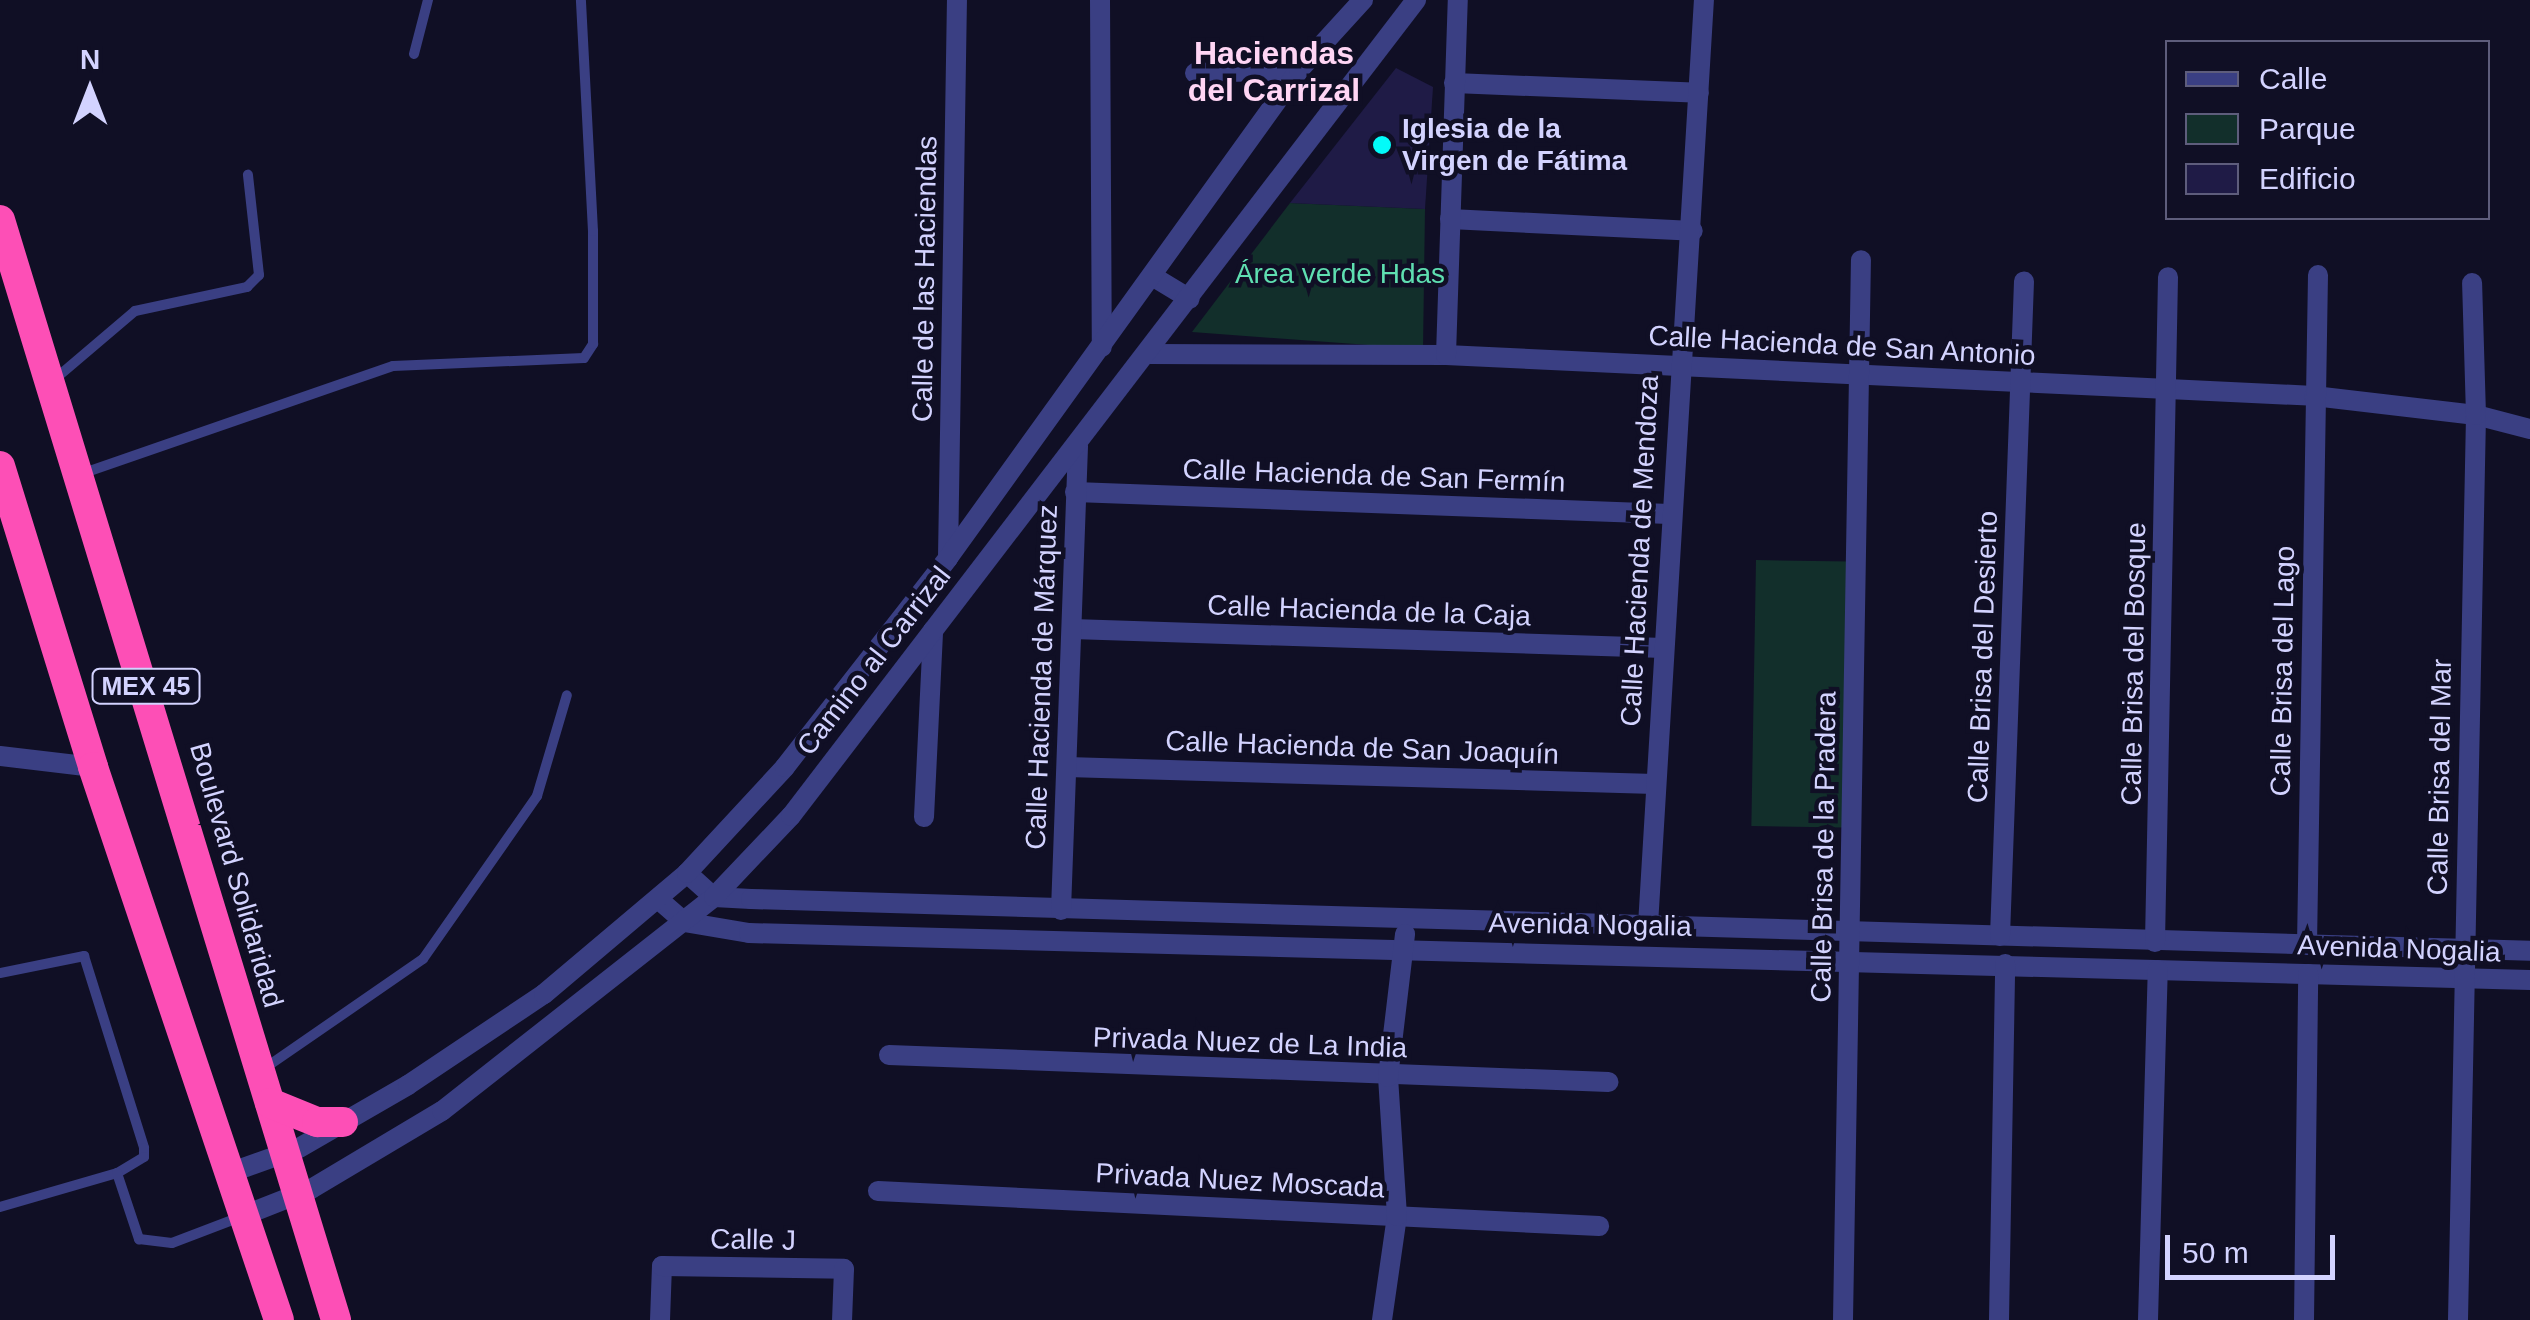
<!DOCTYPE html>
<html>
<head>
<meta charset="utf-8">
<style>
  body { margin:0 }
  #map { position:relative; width:2530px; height:1320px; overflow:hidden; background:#100f25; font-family:Arial,sans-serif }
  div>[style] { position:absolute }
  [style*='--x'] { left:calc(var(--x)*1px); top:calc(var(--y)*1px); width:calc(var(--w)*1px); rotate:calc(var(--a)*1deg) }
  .green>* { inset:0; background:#122f2b; transform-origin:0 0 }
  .building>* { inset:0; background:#1f1b46 }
  .lane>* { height:10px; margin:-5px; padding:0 5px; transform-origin:5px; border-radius:5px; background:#3a3f83 }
  .street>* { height:20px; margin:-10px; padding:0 10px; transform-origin:10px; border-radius:10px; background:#3a3f83 }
  .highway>* { height:30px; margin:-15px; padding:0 15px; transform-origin:15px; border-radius:15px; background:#fd4fb6 }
  .dots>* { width:28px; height:28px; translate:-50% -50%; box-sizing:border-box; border:5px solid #100f25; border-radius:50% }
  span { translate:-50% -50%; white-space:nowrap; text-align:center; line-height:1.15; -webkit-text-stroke:9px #100f25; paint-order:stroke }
  .shield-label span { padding:2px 8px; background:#100f25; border:2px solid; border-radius:8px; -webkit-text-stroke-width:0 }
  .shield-label { font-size:25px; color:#d3d3ff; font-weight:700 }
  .poi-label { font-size:28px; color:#d3d3ff; font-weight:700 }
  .left { translate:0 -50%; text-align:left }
  .park-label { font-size:28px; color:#5fdfb1 }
  .street-label { font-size:28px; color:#d3d3ff }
  .quarter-label { font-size:32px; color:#ffd5f4; font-weight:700 }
  .legend { position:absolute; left:2165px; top:40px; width:325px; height:180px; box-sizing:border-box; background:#100f25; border:2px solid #5e5d7c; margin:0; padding:12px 18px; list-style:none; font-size:30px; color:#d3d3ff }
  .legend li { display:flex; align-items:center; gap:20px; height:50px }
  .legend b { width:50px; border:2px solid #5e5d7c }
  .north { position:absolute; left:40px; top:40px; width:100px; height:100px; -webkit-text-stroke:8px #100f25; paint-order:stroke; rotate:0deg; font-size:28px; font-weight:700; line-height:40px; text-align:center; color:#d3d3ff }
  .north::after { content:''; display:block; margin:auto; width:35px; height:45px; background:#d3d3ff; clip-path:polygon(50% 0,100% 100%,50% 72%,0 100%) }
  .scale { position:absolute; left:2165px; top:1235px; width:170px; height:45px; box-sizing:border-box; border:5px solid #d3d3ff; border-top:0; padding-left:12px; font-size:30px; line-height:35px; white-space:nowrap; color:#d3d3ff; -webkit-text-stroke:8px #100f25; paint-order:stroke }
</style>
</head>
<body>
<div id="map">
  <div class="green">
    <div style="clip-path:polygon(1290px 203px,1425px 209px,1423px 349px,1192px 332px)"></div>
    <div style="left:1756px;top:560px;width:93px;height:266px;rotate:1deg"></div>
  </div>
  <div class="building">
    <div style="clip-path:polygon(1396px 68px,1433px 87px,1425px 209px,1290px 203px)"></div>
  </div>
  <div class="lane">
    <div style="--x:414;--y:54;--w:56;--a:-75.5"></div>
    <div style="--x:55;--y:379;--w:105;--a:-40.4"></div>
    <div style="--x:135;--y:311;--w:115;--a:-12.1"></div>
    <div style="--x:247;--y:287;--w:17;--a:-45"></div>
    <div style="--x:259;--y:275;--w:101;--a:-96.3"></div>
    <div style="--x:81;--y:474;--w:330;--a:-19.1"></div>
    <div style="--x:393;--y:366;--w:191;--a:-2.4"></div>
    <div style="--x:584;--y:358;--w:17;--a:-57"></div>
    <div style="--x:593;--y:344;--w:113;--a:-90"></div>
    <div style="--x:593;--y:231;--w:231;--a:-93"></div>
    <div style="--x:0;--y:973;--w:86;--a:-11.4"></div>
    <div style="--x:84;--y:956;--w:201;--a:72.6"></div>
    <div style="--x:144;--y:1148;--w:9;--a:90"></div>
    <div style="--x:144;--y:1157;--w:31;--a:149"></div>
    <div style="--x:265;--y:1068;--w:192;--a:-34.6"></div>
    <div style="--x:423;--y:959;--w:199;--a:-55"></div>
    <div style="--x:537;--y:796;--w:105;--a:-73.5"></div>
    <div style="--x:0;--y:1207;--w:122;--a:-16.2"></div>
    <div style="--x:117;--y:1173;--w:70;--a:71.6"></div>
    <div style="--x:139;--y:1239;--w:33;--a:7"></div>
    <div style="--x:172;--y:1243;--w:73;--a:-20.9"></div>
  </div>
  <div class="street">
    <div style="--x:1100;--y:0;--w:347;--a:89.7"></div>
    <div style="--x:1195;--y:73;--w:104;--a:-1.7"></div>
    <div style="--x:1454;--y:83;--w:245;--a:2.3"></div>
    <div style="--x:1450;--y:219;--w:243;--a:2.8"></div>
    <div style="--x:1152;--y:276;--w:44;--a:31.2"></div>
    <div style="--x:1149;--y:354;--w:297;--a:0.2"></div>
    <div style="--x:1446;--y:355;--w:723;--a:2.7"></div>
    <div style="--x:2168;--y:389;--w:146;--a:2.7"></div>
    <div style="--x:2314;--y:396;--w:163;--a:6.7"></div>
    <div style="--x:2476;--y:415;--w:56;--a:14.5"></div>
    <div style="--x:1446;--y:355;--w:355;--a:-88.1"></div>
    <div style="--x:1075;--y:492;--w:595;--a:2.12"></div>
    <div style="--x:948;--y:558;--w:558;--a:-89.08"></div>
    <div style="--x:1072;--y:629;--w:592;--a:1.84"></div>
    <div style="--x:0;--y:756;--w:94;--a:6.7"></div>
    <div style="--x:1067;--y:767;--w:588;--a:1.66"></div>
    <div style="--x:924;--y:817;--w:187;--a:-87.2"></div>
    <div style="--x:687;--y:873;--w:36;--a:42"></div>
    <div style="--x:714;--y:897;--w:37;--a:3"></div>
    <div style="--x:751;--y:899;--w:1780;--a:1.67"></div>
    <div style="--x:658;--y:899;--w:35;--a:41"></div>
    <div style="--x:684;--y:922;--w:66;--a:9.6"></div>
    <div style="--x:749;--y:933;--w:1782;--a:1.51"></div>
    <div style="--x:1061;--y:910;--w:464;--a:-87.9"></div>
    <div style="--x:1648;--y:925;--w:927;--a:-86.54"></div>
    <div style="--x:2000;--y:936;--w:655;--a:-87.9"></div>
    <div style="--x:2155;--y:942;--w:665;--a:-88.88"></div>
    <div style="--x:2307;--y:945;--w:670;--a:-89.06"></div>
    <div style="--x:889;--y:1055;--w:720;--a:2.15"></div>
    <div style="--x:232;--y:1172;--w:71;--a:-19.7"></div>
    <div style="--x:299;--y:1148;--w:126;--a:-30"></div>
    <div style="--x:408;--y:1085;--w:164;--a:-33.8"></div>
    <div style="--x:544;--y:994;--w:187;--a:-40.2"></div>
    <div style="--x:687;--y:873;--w:144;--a:-47.2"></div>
    <div style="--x:785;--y:767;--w:265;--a:-52"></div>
    <div style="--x:948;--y:558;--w:601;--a:-54.27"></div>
    <div style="--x:1299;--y:70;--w:95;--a:-47.6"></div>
    <div style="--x:878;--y:1191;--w:722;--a:2.78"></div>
    <div style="--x:245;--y:1215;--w:71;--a:-21.5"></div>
    <div style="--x:311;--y:1189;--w:152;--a:-30.8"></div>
    <div style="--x:442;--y:1111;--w:346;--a:-38.2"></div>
    <div style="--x:714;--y:897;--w:112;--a:-46.5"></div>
    <div style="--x:791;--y:816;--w:1028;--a:-52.55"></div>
    <div style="--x:660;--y:1320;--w:54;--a:-87.9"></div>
    <div style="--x:662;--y:1266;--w:182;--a:0.9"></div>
    <div style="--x:844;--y:1269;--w:51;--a:92.2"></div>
    <div style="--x:1382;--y:1320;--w:105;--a:-81.8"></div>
    <div style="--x:1397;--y:1216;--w:139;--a:-93.7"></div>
    <div style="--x:1388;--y:1077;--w:144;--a:-83.2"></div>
    <div style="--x:1843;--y:1320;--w:1060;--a:-89.03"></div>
    <div style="--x:1999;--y:1320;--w:356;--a:-89"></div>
    <div style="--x:2148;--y:1320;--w:350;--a:-88.4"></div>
    <div style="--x:2304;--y:1320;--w:346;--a:-89.3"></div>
    <div style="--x:2458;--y:1320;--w:905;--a:-88.86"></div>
    <div style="--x:2476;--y:415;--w:132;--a:-91.7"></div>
  </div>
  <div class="highway">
    <div style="--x:0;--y:220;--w:1150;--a:73.01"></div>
    <div style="--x:0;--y:466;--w:315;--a:72.8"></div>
    <div style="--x:93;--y:767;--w:583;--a:71.41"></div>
    <div style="--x:270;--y:1103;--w:51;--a:22"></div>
    <div style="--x:317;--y:1122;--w:26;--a:0"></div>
  </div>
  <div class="dots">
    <div style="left:1382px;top:145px;background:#02fbf9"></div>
  </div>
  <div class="shield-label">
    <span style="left:146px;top:686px">MEX 45</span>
  </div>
  <div class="poi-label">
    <span class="left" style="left:1402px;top:145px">Iglesia de la<br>Virgen de Fátima</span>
  </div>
  <div class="park-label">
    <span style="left:1340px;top:274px">Área verde Hdas</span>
  </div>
  <div class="street-label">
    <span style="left:925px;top:279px;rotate:-89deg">Calle de las Haciendas</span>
    <span style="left:1842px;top:346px;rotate:3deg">Calle Hacienda de San Antonio</span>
    <span style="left:1374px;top:476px;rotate:2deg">Calle Hacienda de San Fermín</span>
    <span style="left:1640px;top:551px;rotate:-87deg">Calle Hacienda de Mendoza</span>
    <span style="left:1369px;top:611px;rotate:2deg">Calle Hacienda de la Caja</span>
    <span style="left:1983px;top:657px;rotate:-88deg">Calle Brisa del Desierto</span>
    <span style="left:874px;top:661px;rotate:-52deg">Camino al Carrizal</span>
    <span style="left:2134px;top:664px;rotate:-89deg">Calle Brisa del Bosque</span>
    <span style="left:2283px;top:671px;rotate:-89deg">Calle Brisa del Lago</span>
    <span style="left:1042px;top:677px;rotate:-88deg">Calle Hacienda de Márquez</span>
    <span style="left:1362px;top:748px;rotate:2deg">Calle Hacienda de San Joaquín</span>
    <span style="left:2440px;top:777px;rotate:-89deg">Calle Brisa del Mar</span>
    <span style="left:1824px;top:847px;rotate:-89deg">Calle Brisa de la Pradera</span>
    <span style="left:236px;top:875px;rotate:74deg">Boulevard Solidaridad</span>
    <span style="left:1590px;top:925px;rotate:1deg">Avenida Nogalia</span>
    <span style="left:2399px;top:949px;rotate:2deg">Avenida Nogalia</span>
    <span style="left:1250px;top:1043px;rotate:2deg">Privada Nuez de La India</span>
    <span style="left:1240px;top:1181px;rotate:3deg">Privada Nuez Moscada</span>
    <span style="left:753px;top:1240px;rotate:1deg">Calle J</span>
  </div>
  <div class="quarter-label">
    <span style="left:1274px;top:72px">Haciendas<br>del Carrizal</span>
  </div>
  <ul class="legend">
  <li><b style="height:12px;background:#3a3f83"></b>Calle</li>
  <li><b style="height:28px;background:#122f2b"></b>Parque</li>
  <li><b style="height:28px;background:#1f1b46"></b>Edificio</li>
  </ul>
  <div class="north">N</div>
  <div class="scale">50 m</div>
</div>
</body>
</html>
